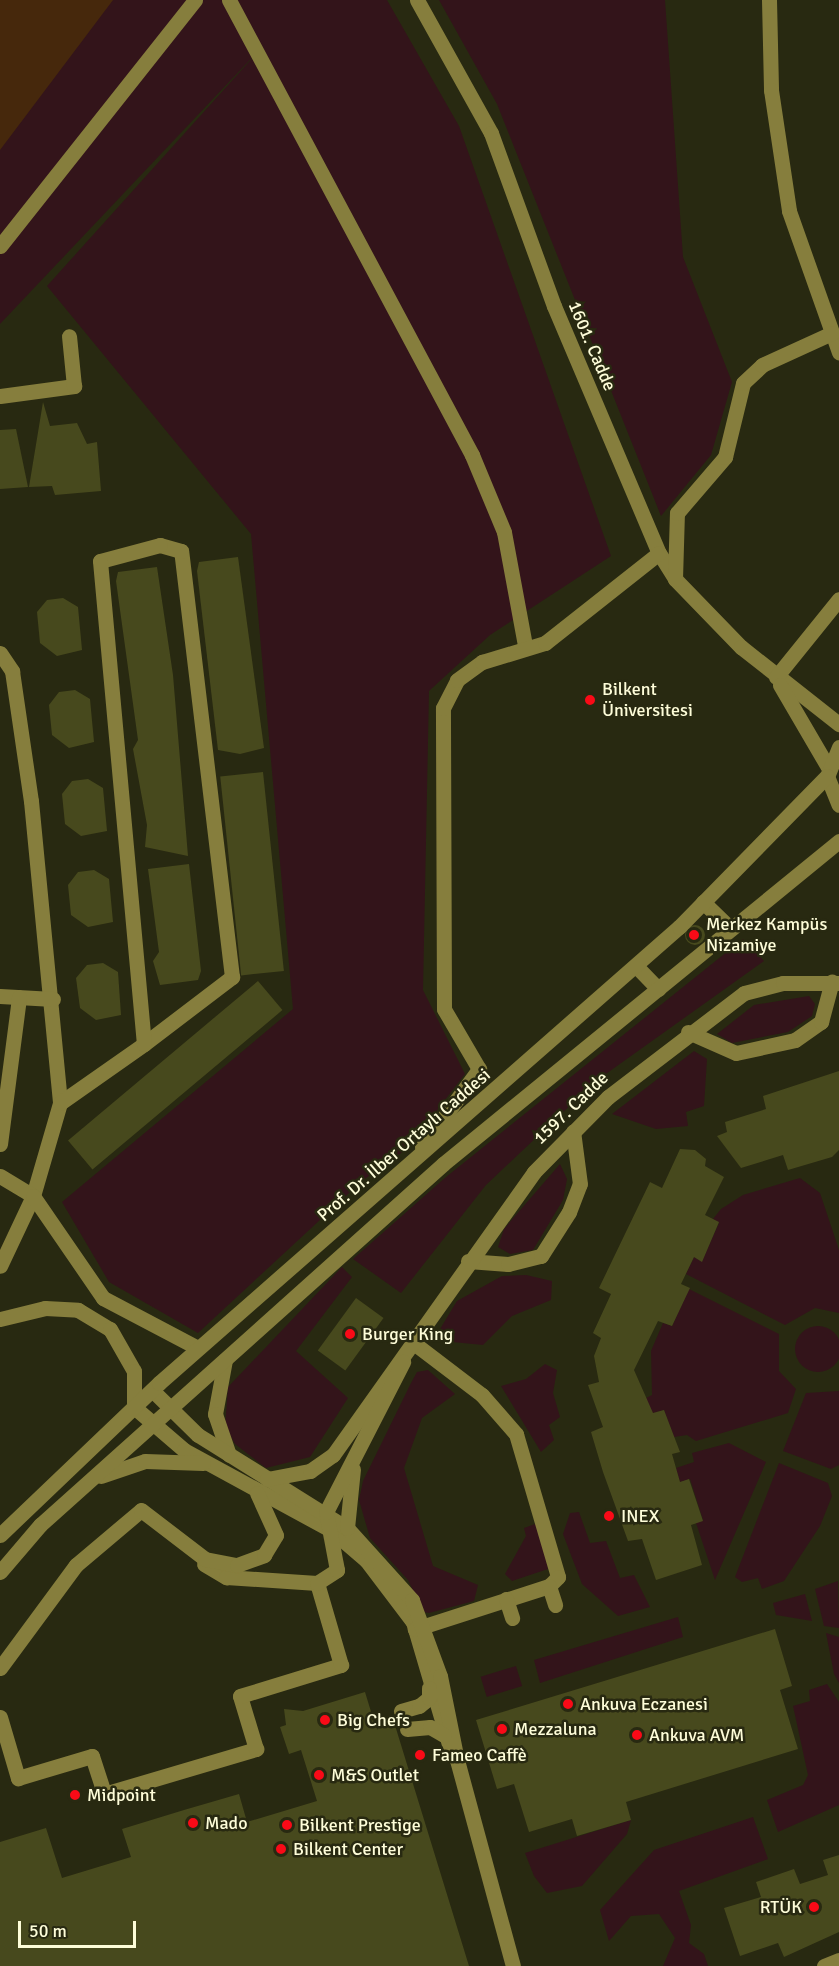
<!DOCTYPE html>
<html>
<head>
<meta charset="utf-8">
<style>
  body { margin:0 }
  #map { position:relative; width:839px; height:1966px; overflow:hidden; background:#282911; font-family:Signika,sans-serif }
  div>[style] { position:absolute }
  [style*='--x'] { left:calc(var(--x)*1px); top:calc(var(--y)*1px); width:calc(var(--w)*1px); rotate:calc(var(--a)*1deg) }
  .green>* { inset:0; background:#33141a; transform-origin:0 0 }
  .round { border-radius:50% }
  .water>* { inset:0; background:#46280c }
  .building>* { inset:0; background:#47491d; transform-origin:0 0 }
  .minor>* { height:15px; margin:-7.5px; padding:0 7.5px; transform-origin:7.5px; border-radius:7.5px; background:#867e3d }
  .dots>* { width:16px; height:16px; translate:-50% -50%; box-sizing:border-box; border:3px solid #282911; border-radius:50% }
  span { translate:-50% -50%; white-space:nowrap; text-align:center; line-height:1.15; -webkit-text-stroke:5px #282911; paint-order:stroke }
  .street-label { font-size:18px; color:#fefdd9 }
  .poi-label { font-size:18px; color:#fefdd9 }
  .left { translate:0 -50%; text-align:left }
  .right { translate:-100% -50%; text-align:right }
  .scale { position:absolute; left:18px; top:1921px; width:118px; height:27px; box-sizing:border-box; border:3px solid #fefdd9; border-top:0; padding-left:8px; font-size:18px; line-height:21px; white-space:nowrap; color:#fefdd9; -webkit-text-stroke:4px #282911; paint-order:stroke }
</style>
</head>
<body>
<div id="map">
  <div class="green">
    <div style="clip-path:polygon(0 0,387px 0,459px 126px,611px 556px,490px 635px,429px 691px,423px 990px,465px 1074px,408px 1148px,362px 1181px,198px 1333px,109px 1282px,62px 1202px,293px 1009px,251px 534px,47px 286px,266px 43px,0 324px)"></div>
    <div style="clip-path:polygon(439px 0,665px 0,683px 257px,732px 382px,711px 455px,661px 516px,497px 104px)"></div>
    <div style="clip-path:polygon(743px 939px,764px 961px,596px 1081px,486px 1185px,401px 1293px,353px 1259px,446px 1177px)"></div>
    <div style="clip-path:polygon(809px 996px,815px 1004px,812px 1016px,788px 1032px,732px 1043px,717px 1034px,754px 1005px)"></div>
    <div style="clip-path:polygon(694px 1051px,707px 1059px,704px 1106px,686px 1112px,688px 1126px,656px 1129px,612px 1114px)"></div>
    <div style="clip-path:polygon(560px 1164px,567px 1179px,563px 1200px,533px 1250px,510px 1254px,498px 1247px,504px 1229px)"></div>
    <div style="clip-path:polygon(800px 1178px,820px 1193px,839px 1250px,839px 1313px,815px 1308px,785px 1325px,686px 1274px,694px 1257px,702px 1261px,719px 1223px,713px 1219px,721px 1209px,743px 1195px)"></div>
    <div style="clip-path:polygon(342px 1267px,352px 1277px,296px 1351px,348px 1398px,310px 1457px,266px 1468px,235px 1444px,225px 1426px,228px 1387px)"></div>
    <div style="clip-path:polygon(526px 1275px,552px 1281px,551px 1300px,512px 1316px,483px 1345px,442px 1341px,437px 1334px,457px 1301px,502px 1276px)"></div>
    <div style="clip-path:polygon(689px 1289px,779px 1334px,779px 1371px,796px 1389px,788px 1413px,696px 1441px,687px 1435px,674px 1437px,664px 1410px,646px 1415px,646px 1398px,652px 1395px,651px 1351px,663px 1323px,672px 1326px)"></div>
    <div class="round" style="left:795px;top:1326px;width:46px;height:46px"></div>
    <div style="clip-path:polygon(545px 1364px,557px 1370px,553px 1393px,560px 1417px,549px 1425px,554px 1440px,541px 1452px,501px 1386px,526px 1379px)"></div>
    <div style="clip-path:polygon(428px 1370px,455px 1394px,422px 1418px,404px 1468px,433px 1566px,478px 1585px,474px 1601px,429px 1613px,423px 1612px,408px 1580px,370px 1538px,359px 1500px,363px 1481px,411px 1383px,417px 1372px)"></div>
    <div style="clip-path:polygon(839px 1391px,839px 1465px,831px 1469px,783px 1451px,806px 1393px)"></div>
    <div style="clip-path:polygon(729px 1443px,766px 1462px,715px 1580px,696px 1523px,703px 1520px,690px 1479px,680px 1482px,676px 1468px,694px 1462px,692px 1453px)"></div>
    <div style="clip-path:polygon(779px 1463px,828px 1483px,832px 1496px,820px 1526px,784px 1581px,762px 1589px,758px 1578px,742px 1582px,735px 1577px)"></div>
    <div style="clip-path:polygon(579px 1512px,590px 1543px,606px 1541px,620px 1578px,634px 1575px,650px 1607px,618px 1616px,582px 1584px,563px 1534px,570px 1513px)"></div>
    <div style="clip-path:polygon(538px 1523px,548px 1569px,512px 1581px,505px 1574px,526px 1536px,524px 1528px)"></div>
    <div style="clip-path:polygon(838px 1581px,839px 1628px,824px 1626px,815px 1589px)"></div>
    <div style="clip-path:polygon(805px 1594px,812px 1621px,776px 1615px,773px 1603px)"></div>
    <div style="clip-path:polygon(678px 1617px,683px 1637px,540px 1683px,534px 1660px)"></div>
    <div style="clip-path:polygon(826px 1633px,839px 1637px,839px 1683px,834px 1674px)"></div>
    <div style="left:516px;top:1666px;width:21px;height:37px;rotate:73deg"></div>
    <div style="clip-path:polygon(827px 1684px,839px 1702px,839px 1805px,778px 1832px,767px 1800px,803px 1785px,808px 1775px,793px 1706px,810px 1701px,809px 1690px)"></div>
    <div style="clip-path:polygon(753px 1817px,768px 1859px,679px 1891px,691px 1925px,689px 1943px,704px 1954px,708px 1966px,663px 1966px,675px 1938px,659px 1914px,631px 1916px,609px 1941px,600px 1910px,654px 1850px)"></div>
    <div style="clip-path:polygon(631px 1820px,627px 1834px,582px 1886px,547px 1893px,534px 1876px,525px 1853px)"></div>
  </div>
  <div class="water">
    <div style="clip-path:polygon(0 0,113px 0,0 150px)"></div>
  </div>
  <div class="building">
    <div style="clip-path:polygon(43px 402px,50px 426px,77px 423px,87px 444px,97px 442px,101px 491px,55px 495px,52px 486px,29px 487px)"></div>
    <div style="clip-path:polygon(16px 429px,28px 487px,0 489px,0 430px)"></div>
    <div style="clip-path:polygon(238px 557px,264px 748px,240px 754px,218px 750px,197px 571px,199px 562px)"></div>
    <div style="clip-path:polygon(157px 567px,173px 675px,188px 856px,145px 847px,147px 825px,133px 749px,138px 740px,116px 581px,118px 572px)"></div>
    <div style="clip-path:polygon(63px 598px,78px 607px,82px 650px,57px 656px,40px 643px,37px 612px,47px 600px)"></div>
    <div style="clip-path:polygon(75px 690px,90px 699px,94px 742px,69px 748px,52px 735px,49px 705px,59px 692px)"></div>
    <div style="left:263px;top:772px;width:200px;height:43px;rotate:84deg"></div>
    <div style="clip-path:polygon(88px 779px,103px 788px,107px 831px,81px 836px,65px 824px,62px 794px,72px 781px)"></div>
    <div style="clip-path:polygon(189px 864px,201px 971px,198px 980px,160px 985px,153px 961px,159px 952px,148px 869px)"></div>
    <div style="clip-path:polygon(94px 870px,109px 879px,113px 922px,88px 927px,71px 915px,68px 885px,78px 872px)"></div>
    <div class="round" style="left:685px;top:925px;width:20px;height:20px"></div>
    <div style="clip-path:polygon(103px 963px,118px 972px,121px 1015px,96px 1020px,80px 1008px,76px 978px,87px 965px)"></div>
    <div style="left:258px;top:981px;width:38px;height:248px;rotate:50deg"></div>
    <div style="clip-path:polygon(839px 1071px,839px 1150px,832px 1157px,788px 1170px,783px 1155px,741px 1168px,717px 1136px,727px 1132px,725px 1122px,766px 1109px,763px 1096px)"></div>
    <div style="clip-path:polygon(680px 1149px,695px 1150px,706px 1159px,705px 1166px,724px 1177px,705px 1215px,719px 1222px,702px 1262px,694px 1257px,681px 1284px,690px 1288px,672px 1326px,658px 1321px,634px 1370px,653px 1413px,664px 1410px,680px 1452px,672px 1454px,680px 1482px,689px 1479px,703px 1521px,691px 1525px,702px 1565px,656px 1580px,642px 1539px,628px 1541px,603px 1472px,591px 1432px,603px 1427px,588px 1385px,599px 1382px,594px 1356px,601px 1338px,593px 1333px,611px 1294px,599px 1288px,650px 1182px,662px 1188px)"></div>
    <div style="left:356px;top:1298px;width:34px;height:65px;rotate:36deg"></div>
    <div style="clip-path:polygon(775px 1629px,792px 1686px,780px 1690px,798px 1749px,626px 1802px,631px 1820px,577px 1836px,572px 1819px,529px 1832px,514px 1784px,497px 1789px,476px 1720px)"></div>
    <div style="clip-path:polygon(365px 1692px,376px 1728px,394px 1722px,469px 1966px,0 1966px,0 1842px,46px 1828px,62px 1878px,131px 1857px,122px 1829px,184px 1810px,239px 1794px,247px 1822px,317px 1801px,301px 1750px,289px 1754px,280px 1727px,286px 1725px,284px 1709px,303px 1711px)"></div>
    <div style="clip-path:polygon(839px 1855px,839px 1932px,784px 1957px,778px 1943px,740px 1956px,724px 1908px,761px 1897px,756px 1882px,794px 1869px,800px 1884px,828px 1875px,823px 1860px)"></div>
  </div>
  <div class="minor">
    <div style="--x:229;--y:0;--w:516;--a:61.89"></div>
    <div style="--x:472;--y:455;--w:83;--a:67.4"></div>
    <div style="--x:504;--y:532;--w:115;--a:79.5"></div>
    <div style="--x:417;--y:0;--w:152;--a:60.9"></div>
    <div style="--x:491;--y:133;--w:184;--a:70"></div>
    <div style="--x:554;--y:306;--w:268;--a:67"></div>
    <div style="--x:659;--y:553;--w:31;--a:58"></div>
    <div style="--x:675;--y:579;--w:95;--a:45.9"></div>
    <div style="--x:741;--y:647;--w:125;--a:38.2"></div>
    <div style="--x:769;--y:0;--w:90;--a:88.7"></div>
    <div style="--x:771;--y:90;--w:122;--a:81.5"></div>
    <div style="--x:789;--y:211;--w:150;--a:70.5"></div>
    <div style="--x:0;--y:246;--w:314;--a:-51.6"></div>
    <div style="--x:0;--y:396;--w:75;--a:-7.7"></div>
    <div style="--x:74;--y:386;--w:50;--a:-95.7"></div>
    <div style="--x:675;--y:579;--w:66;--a:-88.3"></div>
    <div style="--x:677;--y:513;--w:74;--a:-49.4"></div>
    <div style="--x:725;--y:457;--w:76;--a:-76.3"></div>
    <div style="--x:743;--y:383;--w:26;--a:-43"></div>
    <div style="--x:762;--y:365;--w:77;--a:-24.6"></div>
    <div style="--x:0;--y:653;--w:22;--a:56"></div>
    <div style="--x:12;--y:671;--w:131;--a:81.7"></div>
    <div style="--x:31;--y:801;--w:303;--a:84.5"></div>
    <div style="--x:60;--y:1103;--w:97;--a:106.2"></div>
    <div style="--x:33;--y:1196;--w:77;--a:115.2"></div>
    <div style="--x:776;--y:677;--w:100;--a:-51.1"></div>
    <div style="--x:780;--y:685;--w:95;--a:59.7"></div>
    <div style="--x:839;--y:747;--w:31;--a:112"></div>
    <div style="--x:827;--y:776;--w:31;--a:68"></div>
    <div style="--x:703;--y:902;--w:37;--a:44"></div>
    <div style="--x:636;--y:966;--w:32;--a:46"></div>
    <div style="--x:0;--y:996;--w:53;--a:3.2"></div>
    <div style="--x:688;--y:1032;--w:52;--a:23.6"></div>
    <div style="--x:736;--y:1053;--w:60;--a:-12.4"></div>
    <div style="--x:795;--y:1040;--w:32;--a:-35"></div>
    <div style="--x:821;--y:1022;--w:42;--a:-75"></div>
    <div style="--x:60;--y:1103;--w:103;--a:-35.1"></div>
    <div style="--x:144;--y:1044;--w:111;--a:-37.3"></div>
    <div style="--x:232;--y:977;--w:429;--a:-96.8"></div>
    <div style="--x:181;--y:551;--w:22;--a:-164"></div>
    <div style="--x:160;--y:545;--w:62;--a:165.1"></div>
    <div style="--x:100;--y:561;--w:485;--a:84.8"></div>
    <div style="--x:0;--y:1144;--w:148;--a:-82.6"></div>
    <div style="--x:422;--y:1147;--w:97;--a:-53.8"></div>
    <div style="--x:479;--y:1069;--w:69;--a:-120.3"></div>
    <div style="--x:444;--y:1009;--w:301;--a:-90.2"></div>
    <div style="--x:443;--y:708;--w:31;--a:-63"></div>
    <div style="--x:457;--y:680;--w:31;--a:-36"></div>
    <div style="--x:482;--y:662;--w:66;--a:-16.8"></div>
    <div style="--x:545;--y:643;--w:145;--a:-38.3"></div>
    <div style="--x:0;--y:1176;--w:39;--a:31"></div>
    <div style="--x:33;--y:1196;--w:124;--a:55.5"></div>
    <div style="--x:103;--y:1298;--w:107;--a:27.8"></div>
    <div style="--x:468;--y:1261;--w:40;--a:4.3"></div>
    <div style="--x:508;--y:1264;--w:34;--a:-14"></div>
    <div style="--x:541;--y:1256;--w:52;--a:-57.5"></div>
    <div style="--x:569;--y:1212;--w:30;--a:-69"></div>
    <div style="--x:580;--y:1184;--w:53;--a:-97.5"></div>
    <div style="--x:0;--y:1319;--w:46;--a:-13.7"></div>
    <div style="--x:45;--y:1308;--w:33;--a:3"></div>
    <div style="--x:78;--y:1310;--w:37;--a:31"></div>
    <div style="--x:110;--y:1329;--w:48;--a:60.3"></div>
    <div style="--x:134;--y:1371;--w:36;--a:90"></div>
    <div style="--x:134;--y:1407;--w:66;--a:40.7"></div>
    <div style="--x:184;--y:1450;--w:167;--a:28.6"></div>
    <div style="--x:331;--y:1530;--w:46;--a:40.6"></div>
    <div style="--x:366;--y:1560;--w:78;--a:52.8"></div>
    <div style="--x:413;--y:1622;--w:127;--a:73.6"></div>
    <div style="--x:415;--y:1344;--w:84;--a:37.3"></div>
    <div style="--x:482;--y:1395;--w:52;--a:48.9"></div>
    <div style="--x:516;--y:1434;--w:149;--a:73.6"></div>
    <div style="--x:558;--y:1577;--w:13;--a:135"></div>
    <div style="--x:549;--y:1586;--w:141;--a:162.2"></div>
    <div style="--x:225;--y:1360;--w:55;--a:100.5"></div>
    <div style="--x:215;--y:1414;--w:43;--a:71.1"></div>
    <div style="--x:152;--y:1390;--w:64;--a:44.4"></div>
    <div style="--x:198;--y:1435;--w:176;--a:32"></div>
    <div style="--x:347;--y:1528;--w:97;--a:47.9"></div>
    <div style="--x:412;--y:1600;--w:81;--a:69.8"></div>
    <div style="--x:440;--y:1676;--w:86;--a:78.6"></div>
    <div style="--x:457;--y:1760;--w:213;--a:74.8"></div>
    <div style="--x:101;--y:1476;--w:46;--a:-18.8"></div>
    <div style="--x:145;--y:1461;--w:58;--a:2"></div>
    <div style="--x:267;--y:1479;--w:44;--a:-10.5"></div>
    <div style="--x:310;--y:1471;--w:28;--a:-35"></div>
    <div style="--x:333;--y:1455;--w:347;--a:-54.6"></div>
    <div style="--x:534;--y:1172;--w:105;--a:-45.4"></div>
    <div style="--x:608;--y:1097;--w:171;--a:-37.4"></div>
    <div style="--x:744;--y:993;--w:40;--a:-14.4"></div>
    <div style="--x:783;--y:983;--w:56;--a:0"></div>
    <div style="--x:347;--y:1528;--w:59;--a:-84.2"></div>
    <div style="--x:0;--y:1535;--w:220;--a:-43.7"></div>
    <div style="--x:159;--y:1383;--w:692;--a:-41.25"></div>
    <div style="--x:679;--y:927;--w:211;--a:-45.6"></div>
    <div style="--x:204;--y:1564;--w:26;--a:31"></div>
    <div style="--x:226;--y:1577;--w:91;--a:3.8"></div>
    <div style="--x:0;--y:1572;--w:62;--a:-49.6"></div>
    <div style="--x:40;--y:1525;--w:541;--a:-41.85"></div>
    <div style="--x:443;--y:1164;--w:511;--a:-39.2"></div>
    <div style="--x:549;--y:1586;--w:20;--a:72"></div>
    <div style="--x:506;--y:1599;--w:20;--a:72"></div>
    <div style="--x:0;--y:1668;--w:128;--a:-53.6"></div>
    <div style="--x:76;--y:1565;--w:85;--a:-40.2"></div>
    <div style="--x:141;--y:1510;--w:81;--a:37.4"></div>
    <div style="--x:205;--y:1559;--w:33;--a:11"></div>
    <div style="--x:237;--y:1565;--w:29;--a:-20"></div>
    <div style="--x:264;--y:1555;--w:23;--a:-59"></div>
    <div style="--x:276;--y:1535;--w:46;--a:-114.3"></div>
    <div style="--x:401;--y:1711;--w:19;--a:-16"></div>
    <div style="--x:419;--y:1706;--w:13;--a:-39"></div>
    <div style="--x:429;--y:1698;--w:10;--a:-90"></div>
    <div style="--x:0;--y:1717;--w:64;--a:73.6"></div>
    <div style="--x:18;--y:1778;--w:77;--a:-16.6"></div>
    <div style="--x:92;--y:1756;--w:40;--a:72"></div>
    <div style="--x:104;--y:1794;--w:159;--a:-16.5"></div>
    <div style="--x:256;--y:1749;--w:55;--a:-106.8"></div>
    <div style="--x:240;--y:1696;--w:106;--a:-17.1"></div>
    <div style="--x:341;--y:1665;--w:85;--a:-106.3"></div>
    <div style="--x:317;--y:1583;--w:24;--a:-33"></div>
    <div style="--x:337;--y:1570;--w:59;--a:-100.7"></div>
    <div style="--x:326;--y:1512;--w:169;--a:-62.8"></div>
    <div style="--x:407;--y:1729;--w:23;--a:-5"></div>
    <div style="--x:430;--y:1727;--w:16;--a:30"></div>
    <div style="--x:824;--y:1966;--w:16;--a:-22"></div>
  </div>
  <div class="dots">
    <div style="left:590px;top:700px;background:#f90a17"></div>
    <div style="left:694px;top:935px;background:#f90a17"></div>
    <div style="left:350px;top:1334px;background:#f90a17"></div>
    <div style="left:609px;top:1516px;background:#f90a17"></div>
    <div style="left:568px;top:1704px;background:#f90a17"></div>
    <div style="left:325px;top:1720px;background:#f90a17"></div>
    <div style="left:502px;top:1729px;background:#f90a17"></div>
    <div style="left:637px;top:1735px;background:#f90a17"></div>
    <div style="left:420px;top:1755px;background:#f90a17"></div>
    <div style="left:319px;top:1775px;background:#f90a17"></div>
    <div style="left:75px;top:1795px;background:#f90a17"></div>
    <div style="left:193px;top:1823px;background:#f90a17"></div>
    <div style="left:287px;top:1825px;background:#f90a17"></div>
    <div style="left:281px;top:1849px;background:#f90a17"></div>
    <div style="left:814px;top:1907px;background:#f90a17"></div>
  </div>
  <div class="street-label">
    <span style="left:592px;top:346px;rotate:67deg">1601. Cadde</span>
    <span style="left:571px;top:1108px;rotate:-44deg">1597. Cadde</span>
    <span style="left:404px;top:1145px;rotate:-41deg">Prof. Dr. İlber Ortaylı Caddesi</span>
  </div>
  <div class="poi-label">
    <span class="left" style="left:602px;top:700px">Bilkent<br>Üniversitesi</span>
    <span class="left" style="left:706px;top:935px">Merkez Kampüs<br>Nizamiye</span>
    <span class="left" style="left:362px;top:1334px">Burger King</span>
    <span class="left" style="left:621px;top:1516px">INEX</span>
    <span class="left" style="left:580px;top:1704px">Ankuva Eczanesi</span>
    <span class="left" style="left:337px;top:1720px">Big Chefs</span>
    <span class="left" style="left:514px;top:1729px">Mezzaluna</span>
    <span class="left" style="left:649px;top:1735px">Ankuva AVM</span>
    <span class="left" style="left:432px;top:1755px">Fameo Caffè</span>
    <span class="left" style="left:331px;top:1775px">M&amp;S Outlet</span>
    <span class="left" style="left:87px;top:1795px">Midpoint</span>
    <span class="left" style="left:205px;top:1823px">Mado</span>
    <span class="left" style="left:299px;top:1825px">Bilkent Prestige</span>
    <span class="left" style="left:293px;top:1849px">Bilkent Center</span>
    <span class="right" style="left:802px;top:1907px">RTÜK</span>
  </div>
  <div class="scale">50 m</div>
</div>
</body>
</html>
